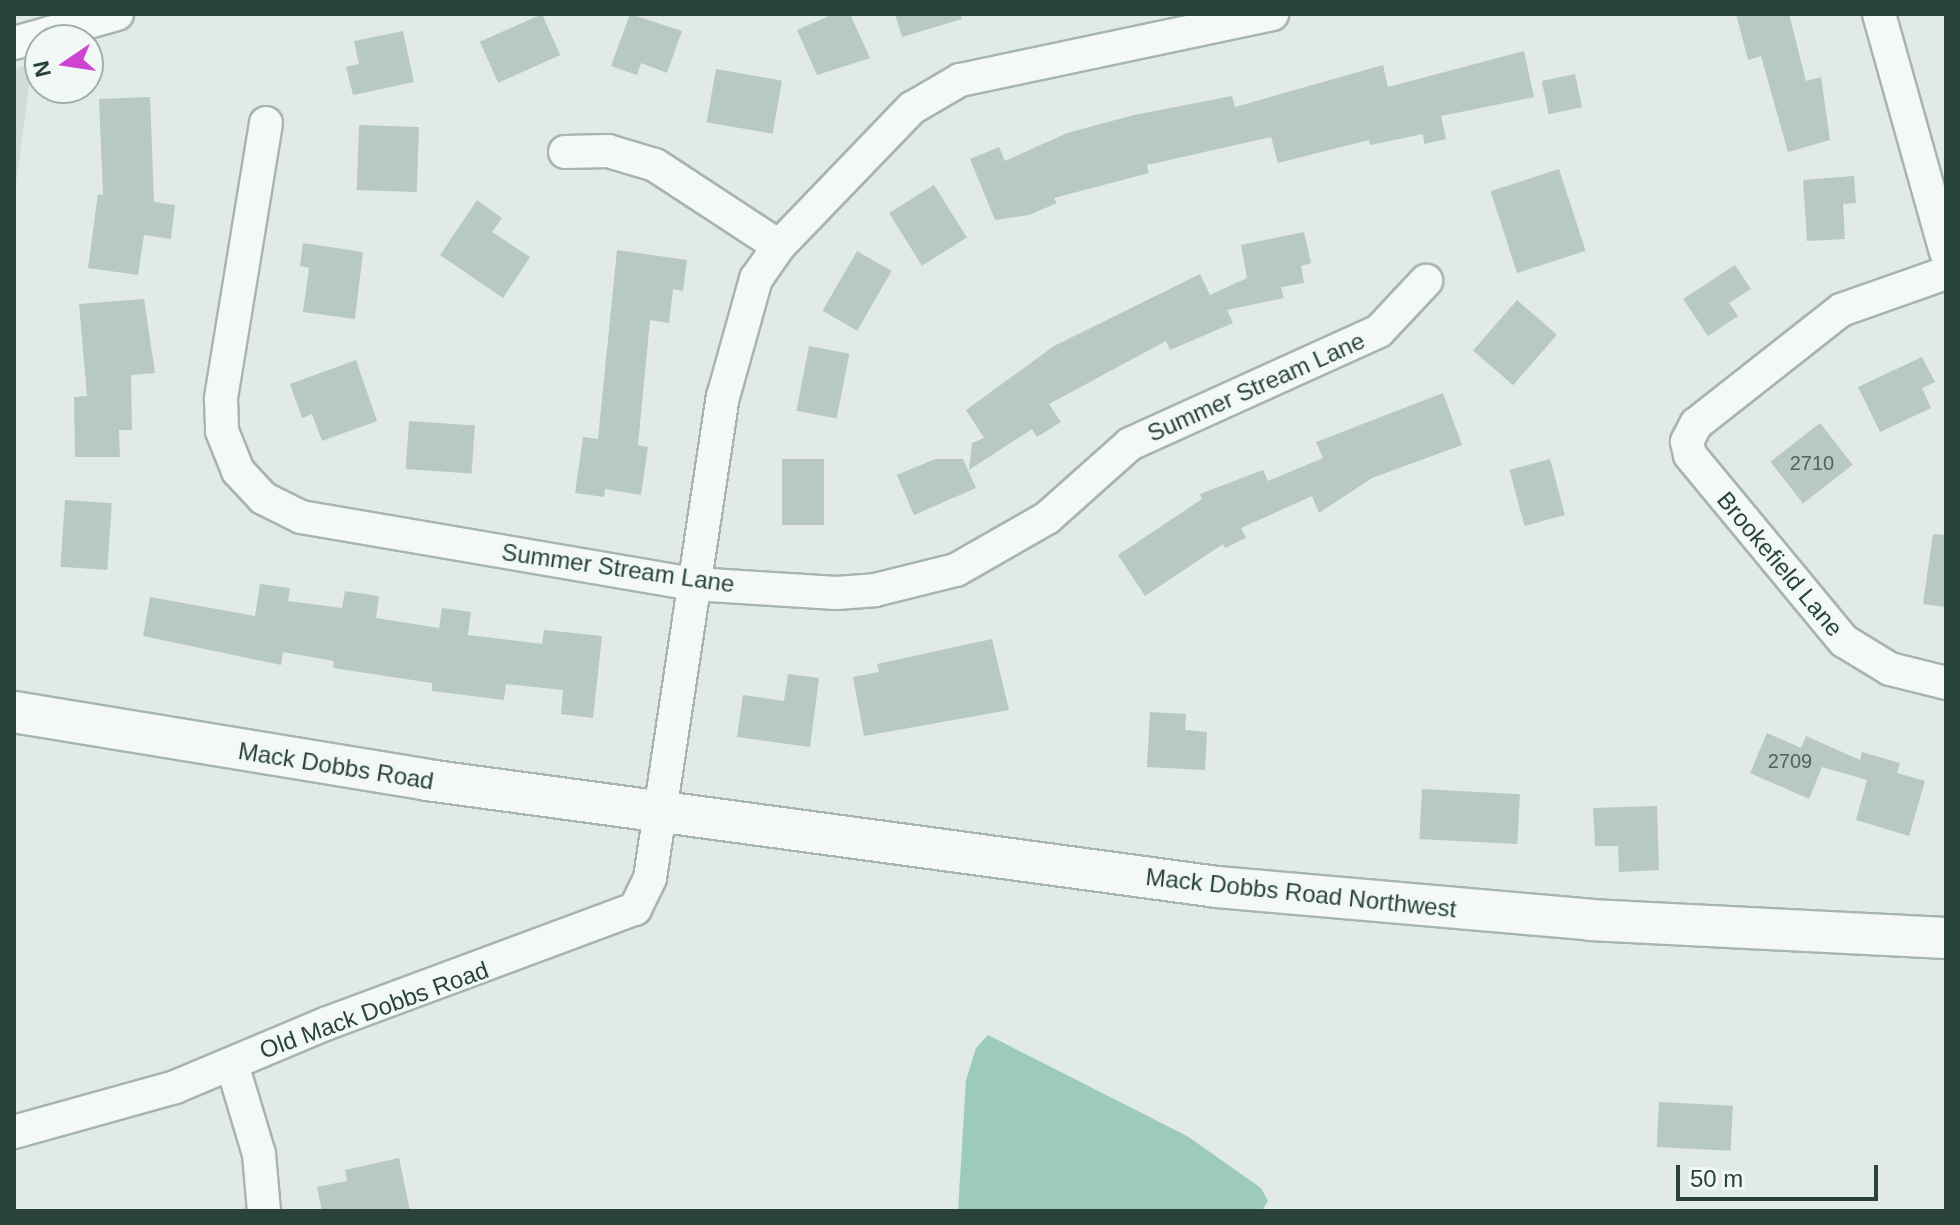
<!DOCTYPE html>
<html>
<head>
<meta charset="utf-8">
<style>
  body { margin:0 }
  #map { position:relative; width:1960px; height:1225px; overflow:hidden; background:#e1eae8; font-family:Helvetica,sans-serif }
  div>[style] { position:absolute }
  [style*='--x'] { left:calc(var(--x)*1px); top:calc(var(--y)*1px); width:calc(var(--w)*1px); rotate:calc(var(--a)*1deg) }
  .built>* { inset:0; background:#cfdcd8 }
  .water>* { inset:0; background:#9ccbba }
  .building>* { inset:0; background:#b8c8c4; transform-origin:0 0 }
  .roads { filter:drop-shadow(2px 0 #a6b5b1) drop-shadow(-2px 0 #a6b5b1) drop-shadow(0 2px #a6b5b1) drop-shadow(0 -2px #a6b5b1) }
  .minor>* { height:32px; margin:-16px; padding:0 16px; transform-origin:16px; border-radius:16px; background:#f4f8f7 }
  .tertiary>* { height:40px; margin:-20px; padding:0 20px; transform-origin:20px; border-radius:20px; background:#f4f8f7 }
  span { translate:-50% -50%; white-space:nowrap; text-align:center; line-height:1.15; -webkit-text-stroke:6px #f1f8f6; paint-order:stroke }
  .number-label { font-size:20px; color:#4d645e }
  .number-label span { -webkit-text-stroke-width:0 }
  .street-label { font-size:24px; color:#29433c }
  .frame { position:absolute; inset:0; border:16px solid #29433c; pointer-events:none }
  .north { position:absolute; left:24px; top:24px; width:80px; height:80px; box-sizing:border-box; background:#f1f8f6; border:2px solid #a1b0ac; border-radius:50%; rotate:257deg; font-size:22px; font-weight:700; line-height:32px; text-align:center; color:#29433c }
  .north::after { content:''; display:block; margin:auto; width:28px; height:36px; background:#ce44d2; clip-path:polygon(50% 0,100% 100%,50% 72%,0 100%) }
  .scale { position:absolute; left:1676px; top:1165px; width:202px; height:36px; box-sizing:border-box; border:4px solid #29433c; border-top:0; padding-left:10px; font-size:24px; line-height:28px; white-space:nowrap; color:#29433c; -webkit-text-stroke:6px #f1f8f6; paint-order:stroke }
</style>
</head>
<body>
<div id="map">
  <div class="built">
    <div style="clip-path:polygon(32px 64px,14px 199px,14px 69px)"></div>
  </div>
  <div class="water">
    <div style="clip-path:polygon(988px 1035px,1187px 1136px,1261px 1188px,1268px 1201px,1262px 1211px,958px 1211px,966px 1080px,976px 1048px)"></div>
  </div>
  <div class="building">
    <div style="left:542px;top:14px;width:45px;height:68px;rotate:66deg"></div>
    <div style="clip-path:polygon(630px 14px,682px 31px,667px 73px,641px 63px,637px 75px,611px 66px)"></div>
    <div style="clip-path:polygon(833px 14px,850px 14px,870px 58px,817px 75px,797px 30px)"></div>
    <div style="clip-path:polygon(895px 14px,961px 14px,962px 19px,902px 37px)"></div>
    <div style="clip-path:polygon(1736px 14px,1789px 14px,1806px 81px,1821px 77px,1830px 140px,1788px 152px,1761px 56px,1748px 60px)"></div>
    <div style="clip-path:polygon(403px 31px,414px 82px,353px 95px,346px 67px,359px 64px,354px 41px)"></div>
    <div style="clip-path:polygon(1524px 51px,1534px 97px,1441px 116px,1446px 139px,1424px 144px,1423px 134px,1370px 145px,1369px 140px,1278px 163px,1271px 137px,1147px 165px,1149px 173px,1054px 198px,1057px 203px,1029px 215px,995px 220px,970px 159px,999px 147px,1005px 161px,1067px 133px,1134px 115px,1232px 96px,1235px 107px,1383px 65px,1388px 87px)"></div>
    <div style="left:716px;top:69px;width:67px;height:54px;rotate:10deg"></div>
    <div style="left:1575px;top:74px;width:34px;height:34px;rotate:78deg"></div>
    <div style="clip-path:polygon(150px 97px,154px 202px,175px 205px,171px 239px,144px 235px,138px 275px,88px 268px,98px 194px,103px 195px,99px 99px)"></div>
    <div style="left:359px;top:125px;width:60px;height:65px;rotate:2deg"></div>
    <div style="left:1559px;top:169px;width:86px;height:72px;rotate:72deg"></div>
    <div style="clip-path:polygon(1854px 176px,1856px 203px,1843px 204px,1845px 239px,1807px 241px,1803px 180px)"></div>
    <div style="left:934px;top:185px;width:62px;height:53px;rotate:58deg"></div>
    <div style="clip-path:polygon(477px 200px,502px 218px,492px 232px,530px 257px,503px 298px,440px 255px)"></div>
    <div style="clip-path:polygon(1304px 232px,1311px 263px,1301px 266px,1304px 283px,1281px 287px,1284px 298px,1227px 310px,1233px 323px,1170px 350px,1166px 341px,1049px 404px,1061px 422px,1037px 437px,1032px 429px,969px 470px,972px 443px,984px 438px,966px 410px,1054px 346px,1200px 274px,1210px 295px,1247px 278px,1241px 245px)"></div>
    <div style="clip-path:polygon(303px 243px,363px 252px,355px 319px,303px 312px,309px 268px,300px 266px)"></div>
    <div style="clip-path:polygon(617px 250px,687px 260px,683px 291px,673px 289px,669px 323px,650px 320px,638px 445px,648px 447px,641px 495px,605px 489px,604px 497px,575px 493px,583px 437px,598px 439px)"></div>
    <div style="left:857px;top:251px;width:40px;height:69px;rotate:30deg"></div>
    <div style="clip-path:polygon(1735px 265px,1751px 289px,1729px 303px,1738px 316px,1708px 336px,1683px 299px)"></div>
    <div style="clip-path:polygon(144px 299px,155px 373px,131px 375px,132px 430px,119px 430px,120px 457px,75px 457px,74px 397px,87px 396px,79px 304px)"></div>
    <div style="left:1517px;top:300px;width:53px;height:67px;rotate:41deg"></div>
    <div style="left:809px;top:346px;width:41px;height:66px;rotate:11deg"></div>
    <div style="clip-path:polygon(1922px 357px,1935px 382px,1922px 388px,1931px 408px,1880px 432px,1858px 387px)"></div>
    <div style="clip-path:polygon(356px 360px,377px 421px,322px 441px,312px 414px,302px 418px,290px 384px)"></div>
    <div style="clip-path:polygon(1443px 393px,1462px 445px,1372px 478px,1319px 513px,1312px 496px,1241px 528px,1246px 538px,1225px 548px,1223px 544px,1145px 596px,1118px 555px,1202px 499px,1200px 494px,1263px 470px,1268px 481px,1323px 458px,1316px 442px)"></div>
    <div style="left:409px;top:421px;width:66px;height:48px;rotate:4deg"></div>
    <div style="left:1820px;top:423px;width:53px;height:63px;rotate:52deg"></div>
    <div style="left:782px;top:459px;width:42px;height:66px"></div>
    <div style="clip-path:polygon(935px 459px,963px 459px,976px 488px,914px 515px,897px 475px)"></div>
    <div style="left:1550px;top:459px;width:58px;height:42px;rotate:75deg"></div>
    <div style="left:65px;top:500px;width:47px;height:67px;rotate:4deg"></div>
    <div style="clip-path:polygon(1933px 534px,1946px 535px,1946px 607px,1923px 604px)"></div>
    <div style="clip-path:polygon(260px 584px,290px 588px,288px 601px,342px 608px,345px 591px,379px 596px,376px 618px,439px 628px,442px 608px,471px 612px,468px 635px,542px 644px,544px 630px,602px 636px,593px 718px,561px 714px,563px 690px,506px 684px,504px 700px,432px 691px,432px 683px,333px 668px,334px 661px,283px 652px,281px 665px,143px 636px,150px 597px,255px 616px)"></div>
    <div style="clip-path:polygon(992px 639px,1009px 710px,864px 736px,853px 677px,879px 672px,877px 664px)"></div>
    <div style="clip-path:polygon(788px 674px,819px 678px,810px 747px,737px 737px,743px 695px,784px 701px)"></div>
    <div style="clip-path:polygon(1150px 712px,1186px 714px,1185px 730px,1207px 732px,1205px 770px,1147px 767px)"></div>
    <div style="clip-path:polygon(1767px 733px,1801px 748px,1806px 736px,1860px 760px,1862px 752px,1900px 763px,1897px 773px,1925px 781px,1909px 836px,1856px 820px,1867px 780px,1822px 767px,1809px 799px,1750px 773px)"></div>
    <div style="left:1422px;top:789px;width:98px;height:50px;rotate:3deg"></div>
    <div style="clip-path:polygon(1657px 806px,1659px 870px,1619px 872px,1618px 846px,1595px 846px,1593px 808px)"></div>
    <div style="left:1659px;top:1102px;width:74px;height:45px;rotate:3deg"></div>
    <div style="clip-path:polygon(399px 1158px,410px 1211px,322px 1211px,317px 1187px,347px 1181px,345px 1170px)"></div>
  </div>
  <div class="roads">
    <div class="minor">
      <div style="--x:1879;--y:14;--w:247;--a:74.3"></div>
      <div style="--x:14;--y:43;--w:107;--a:-15.7"></div>
      <div style="--x:266;--y:123;--w:280;--a:99.3"></div>
      <div style="--x:221;--y:399;--w:32;--a:88"></div>
      <div style="--x:222;--y:431;--w:43;--a:68.2"></div>
      <div style="--x:238;--y:471;--w:37;--a:47"></div>
      <div style="--x:263;--y:498;--w:42;--a:26.6"></div>
      <div style="--x:301;--y:517;--w:399;--a:9.7"></div>
      <div style="--x:694;--y:584;--w:142;--a:3.6"></div>
      <div style="--x:836;--y:593;--w:39;--a:-4"></div>
      <div style="--x:875;--y:590;--w:83;--a:-13.9"></div>
      <div style="--x:956;--y:570;--w:105;--a:-29.7"></div>
      <div style="--x:1047;--y:518;--w:111;--a:-41.7"></div>
      <div style="--x:1130;--y:444;--w:273;--a:-24.4"></div>
      <div style="--x:1379;--y:331;--w:69;--a:-46.8"></div>
      <div style="--x:565;--y:152;--w:43;--a:-1.3"></div>
      <div style="--x:608;--y:151;--w:49;--a:16.6"></div>
      <div style="--x:655;--y:165;--w:148;--a:33.2"></div>
      <div style="--x:1946;--y:273;--w:111;--a:160.6"></div>
      <div style="--x:1841;--y:310;--w:184;--a:141.8"></div>
      <div style="--x:1696;--y:424;--w:20;--a:117"></div>
      <div style="--x:1687;--y:442;--w:13;--a:77"></div>
      <div style="--x:1690;--y:455;--w:241;--a:50.4"></div>
      <div style="--x:1844;--y:641;--w:54;--a:31.3"></div>
      <div style="--x:1890;--y:669;--w:58;--a:14"></div>
      <div style="--x:232;--y:1064;--w:94;--a:73.3"></div>
      <div style="--x:259;--y:1154;--w:57;--a:85"></div>
      <div style="--x:14;--y:1132;--w:167;--a:-15.6"></div>
      <div style="--x:175;--y:1087;--w:163;--a:-22.8"></div>
      <div style="--x:325;--y:1024;--w:331;--a:-20.4"></div>
      <div style="--x:635;--y:909;--w:34;--a:-64"></div>
      <div style="--x:650;--y:878;--w:487;--a:-81.4"></div>
      <div style="--x:723;--y:397;--w:123;--a:-74.4"></div>
      <div style="--x:756;--y:279;--w:40;--a:-55.1"></div>
      <div style="--x:779;--y:246;--w:192;--a:-46.1"></div>
      <div style="--x:912;--y:108;--w:56;--a:-30.3"></div>
      <div style="--x:960;--y:80;--w:319;--a:-11.9"></div>
    </div>
    <div class="tertiary">
      <div style="--x:14;--y:712;--w:419;--a:9.3"></div>
      <div style="--x:427;--y:780;--w:797;--a:7.71"></div>
      <div style="--x:1217;--y:887;--w:375;--a:5"></div>
      <div style="--x:1591;--y:920;--w:355;--a:2.9"></div>
    </div>
  </div>
  <div class="number-label">
    <span style="left:1812px;top:463px">2710</span>
    <span style="left:1790px;top:761px">2709</span>
  </div>
  <div class="street-label">
    <span style="left:1256px;top:387px;rotate:-24deg">Summer Stream Lane</span>
    <span style="left:1780px;top:564px;rotate:50deg">Brookefield Lane</span>
    <span style="left:618px;top:568px;rotate:8deg">Summer Stream Lane</span>
    <span style="left:336px;top:766px;rotate:9deg">Mack Dobbs Road</span>
    <span style="left:1301px;top:893px;rotate:6deg">Mack Dobbs Road Northwest</span>
    <span style="left:374px;top:1010px;rotate:-20deg">Old Mack Dobbs Road</span>
  </div>
  <div class="frame"></div>
  <div class="north">N</div>
  <div class="scale">50 m</div>
</div>
</body>
</html>
